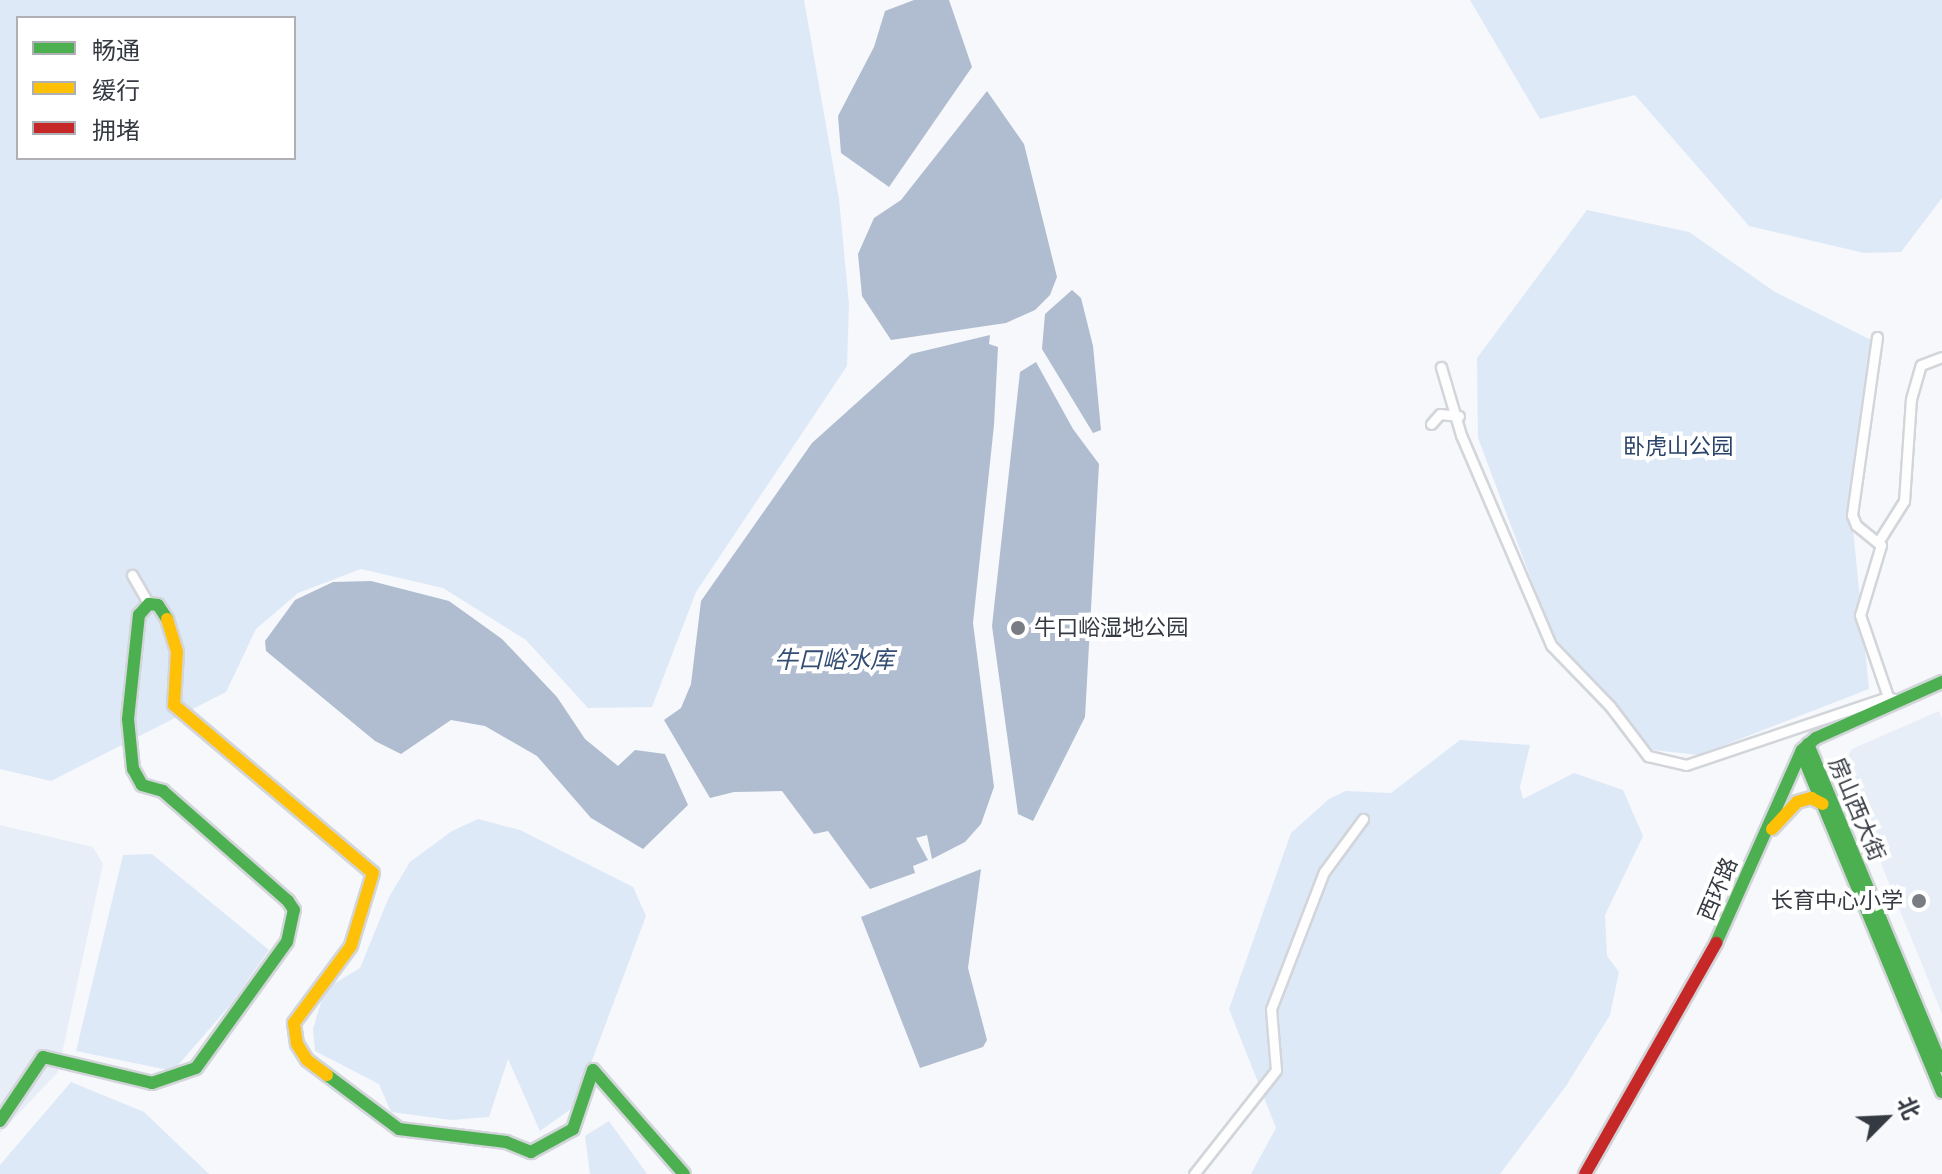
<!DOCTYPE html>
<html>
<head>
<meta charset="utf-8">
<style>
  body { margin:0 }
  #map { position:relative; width:1942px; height:1174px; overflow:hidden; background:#f6f8fb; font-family:Signika,"Noto Sans SC",sans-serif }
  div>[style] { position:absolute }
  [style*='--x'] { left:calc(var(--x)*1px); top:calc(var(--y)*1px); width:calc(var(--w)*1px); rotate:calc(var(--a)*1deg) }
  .built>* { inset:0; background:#e8eef8 }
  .green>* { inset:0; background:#dee9f8 }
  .water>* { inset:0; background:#b0bcd0 }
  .roads { filter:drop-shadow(2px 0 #d2d5da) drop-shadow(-2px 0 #d2d5da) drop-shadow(0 2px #d2d5da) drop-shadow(0 -2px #d2d5da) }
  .street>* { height:9px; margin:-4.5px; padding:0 4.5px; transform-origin:4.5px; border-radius:4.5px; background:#fefefe }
  .fast>* { height:12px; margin:-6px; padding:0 6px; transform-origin:6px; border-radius:6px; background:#4caf50 }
  .slow>* { height:12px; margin:-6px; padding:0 6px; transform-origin:6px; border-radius:6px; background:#ffc107 }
  .jam>* { height:12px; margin:-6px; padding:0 6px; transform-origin:6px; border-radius:6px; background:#c62828 }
  .dots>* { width:22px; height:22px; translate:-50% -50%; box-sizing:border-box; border:4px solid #fff; border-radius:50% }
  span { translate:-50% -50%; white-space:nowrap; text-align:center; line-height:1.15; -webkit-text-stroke:8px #fff; paint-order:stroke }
  .park-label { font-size:22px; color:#294268 }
  .poi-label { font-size:22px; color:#353a42 }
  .left { translate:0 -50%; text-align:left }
  .right { translate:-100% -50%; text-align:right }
  .street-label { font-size:22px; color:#353a42 }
  .water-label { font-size:24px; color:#344d74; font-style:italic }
  .legend { position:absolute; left:16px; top:16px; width:280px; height:144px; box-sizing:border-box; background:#fff; border:2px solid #aeb0b3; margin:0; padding:10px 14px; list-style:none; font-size:24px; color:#353a42 }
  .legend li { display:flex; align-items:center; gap:16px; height:40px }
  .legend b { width:40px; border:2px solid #aeb0b3 }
  .north { position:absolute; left:1846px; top:1078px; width:80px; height:80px; -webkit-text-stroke:6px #fff; paint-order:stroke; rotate:66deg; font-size:22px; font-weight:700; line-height:32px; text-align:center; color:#353a42 }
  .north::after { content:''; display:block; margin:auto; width:28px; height:36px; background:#353a42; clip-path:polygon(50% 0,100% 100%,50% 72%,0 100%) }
</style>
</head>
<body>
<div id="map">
  <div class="built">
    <div style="clip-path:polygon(1939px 711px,1942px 719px,1942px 1014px,1842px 767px,1852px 749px)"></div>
    <div style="clip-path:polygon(0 825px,93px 847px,103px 864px,58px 1072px,0 1133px)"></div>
  </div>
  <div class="green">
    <div style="clip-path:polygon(evenodd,0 0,804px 0,839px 199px,849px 304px,847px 366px,696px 592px,652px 707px,588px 708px,526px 640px,443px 588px,361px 569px,298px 593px,256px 629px,226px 692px,51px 781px,0 769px,0 0,18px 18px,294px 18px,294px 158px,18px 158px,18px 18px)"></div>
    <div style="clip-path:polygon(1470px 0,1942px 0,1942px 198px,1901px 252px,1864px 253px,1749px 226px,1635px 95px,1540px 119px)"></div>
    <div style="clip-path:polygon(1587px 210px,1689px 232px,1775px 292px,1875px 342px,1853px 529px,1869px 689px,1699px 755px,1653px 750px,1552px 635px,1478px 438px,1477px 358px)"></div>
    <div style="clip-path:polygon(1460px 740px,1530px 745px,1520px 787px,1523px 799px,1574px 773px,1623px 790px,1643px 836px,1605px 915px,1607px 956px,1619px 972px,1610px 1015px,1566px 1086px,1500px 1174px,1251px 1174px,1276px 1128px,1229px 1009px,1291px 833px,1329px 799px,1346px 791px,1391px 793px)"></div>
    <div style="clip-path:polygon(478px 819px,520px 830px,633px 887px,646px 916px,575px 1106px,540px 1131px,508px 1059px,489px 1117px,451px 1120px,391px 1112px,379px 1084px,315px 1051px,313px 1029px,325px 989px,360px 968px,389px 897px,410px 862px,452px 831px)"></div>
    <div style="clip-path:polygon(152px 854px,269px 950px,231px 1004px,173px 1071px,76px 1051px,123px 855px)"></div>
    <div style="clip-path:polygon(71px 1082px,144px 1112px,209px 1174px,0 1174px,0 1165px)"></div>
    <div style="clip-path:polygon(609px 1121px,647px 1174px,590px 1174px,585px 1136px)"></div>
  </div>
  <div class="water">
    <div style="clip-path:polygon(914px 0,949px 0,972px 67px,889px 187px,841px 153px,838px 116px,874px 47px,885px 11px)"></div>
    <div style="clip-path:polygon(987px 91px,1024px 144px,1057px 277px,1050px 295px,1035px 310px,1006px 323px,891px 340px,862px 296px,858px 254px,874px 218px,901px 200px)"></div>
    <div style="clip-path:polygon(1072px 290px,1081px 298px,1093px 346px,1101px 430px,1093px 433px,1042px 349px,1045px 314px)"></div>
    <div style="clip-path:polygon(990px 335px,989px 344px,998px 347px,994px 425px,973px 623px,994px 787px,981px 824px,965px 842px,932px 859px,927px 835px,916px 838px,928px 860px,913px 866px,915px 873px,870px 889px,828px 831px,814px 834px,782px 791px,734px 792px,710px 798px,664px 720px,681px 708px,691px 684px,701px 601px,812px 443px,911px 354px)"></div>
    <div style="clip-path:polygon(1036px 362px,1073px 429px,1099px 464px,1085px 717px,1033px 821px,1018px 814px,992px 626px,1020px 372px)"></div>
    <div style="clip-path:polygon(371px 581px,449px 601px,502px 639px,557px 697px,585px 739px,618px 766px,635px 750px,665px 754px,688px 805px,643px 849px,591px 818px,537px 756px,485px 726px,451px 720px,401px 754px,375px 741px,266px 651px,265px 641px,295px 600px,333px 582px)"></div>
    <div style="clip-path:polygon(981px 869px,968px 968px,987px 1040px,983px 1047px,920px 1068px,861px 917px)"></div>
  </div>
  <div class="roads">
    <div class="street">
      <div style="--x:1877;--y:337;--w:180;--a:98"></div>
      <div style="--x:1852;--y:515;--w:11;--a:68"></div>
      <div style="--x:1856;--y:525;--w:32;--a:39"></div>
      <div style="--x:1881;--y:545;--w:73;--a:106.7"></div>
      <div style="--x:1860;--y:615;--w:87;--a:71.1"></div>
      <div style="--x:1441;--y:367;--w:71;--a:73.6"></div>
      <div style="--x:1461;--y:435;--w:228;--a:66.8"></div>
      <div style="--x:1551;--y:645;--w:85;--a:46"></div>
      <div style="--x:1610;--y:706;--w:63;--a:52.8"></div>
      <div style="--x:1648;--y:756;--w:39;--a:13"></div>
      <div style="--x:1686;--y:765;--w:213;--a:-18.6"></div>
      <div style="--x:1888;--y:697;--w:13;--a:18"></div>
      <div style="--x:1431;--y:424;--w:13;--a:-48"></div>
      <div style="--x:1440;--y:414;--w:19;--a:6"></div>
      <div style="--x:1880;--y:539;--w:45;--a:-57.7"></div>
      <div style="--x:1904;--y:501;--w:102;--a:-86.1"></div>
      <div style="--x:1911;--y:399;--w:35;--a:-74"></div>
      <div style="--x:1921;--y:365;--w:22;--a:-21"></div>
      <div style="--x:132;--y:575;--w:34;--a:60"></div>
      <div style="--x:1194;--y:1174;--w:132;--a:-51.7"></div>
      <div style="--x:1276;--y:1070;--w:61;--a:-94.7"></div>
      <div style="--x:1271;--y:1009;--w:147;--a:-68.9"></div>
      <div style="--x:1324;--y:872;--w:66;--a:-53.7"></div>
    </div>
    <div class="fast">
      <div style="--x:1808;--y:744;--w:349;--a:67.4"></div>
      <div style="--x:1801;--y:752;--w:368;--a:67.5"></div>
      <div style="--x:1716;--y:943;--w:211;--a:-66"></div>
      <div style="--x:1802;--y:750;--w:18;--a:-41"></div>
      <div style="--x:1816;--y:738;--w:138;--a:-24"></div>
      <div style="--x:327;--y:1075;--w:90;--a:36.9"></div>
      <div style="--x:399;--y:1129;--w:108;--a:6.9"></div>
      <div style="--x:506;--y:1142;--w:27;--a:22"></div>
      <div style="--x:531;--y:1152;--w:48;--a:-28.7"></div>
      <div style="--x:573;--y:1129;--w:62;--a:-71.3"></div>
      <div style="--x:593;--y:1070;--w:138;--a:48.8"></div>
      <div style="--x:0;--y:1121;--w:77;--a:-56.1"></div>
      <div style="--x:43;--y:1057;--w:112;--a:13.4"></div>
      <div style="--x:152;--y:1083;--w:46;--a:-18.8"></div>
      <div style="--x:196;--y:1068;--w:155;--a:-54.2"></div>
      <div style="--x:287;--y:942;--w:33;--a:-78"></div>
      <div style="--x:294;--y:910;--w:11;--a:-124"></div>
      <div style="--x:288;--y:901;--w:167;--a:-138.7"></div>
      <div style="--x:163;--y:791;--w:22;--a:-164"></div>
      <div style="--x:142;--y:785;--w:18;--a:-119"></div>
      <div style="--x:133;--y:769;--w:50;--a:-95.7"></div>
      <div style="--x:128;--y:719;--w:105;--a:-84"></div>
      <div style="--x:139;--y:615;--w:15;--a:-48"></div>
      <div style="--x:149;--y:604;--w:9;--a:6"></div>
      <div style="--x:158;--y:605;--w:17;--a:57"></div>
    </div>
    <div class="slow">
      <div style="--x:167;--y:619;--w:34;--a:73"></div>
      <div style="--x:177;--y:652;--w:53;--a:93.2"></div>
      <div style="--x:174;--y:705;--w:260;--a:40.2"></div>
      <div style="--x:373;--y:873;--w:76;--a:106.8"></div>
      <div style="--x:351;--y:946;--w:96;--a:126.5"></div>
      <div style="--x:294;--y:1023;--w:21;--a:82"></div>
      <div style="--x:297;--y:1044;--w:19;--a:58"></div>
      <div style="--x:307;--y:1060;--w:25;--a:37"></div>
      <div style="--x:1772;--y:829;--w:37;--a:-47"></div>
      <div style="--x:1797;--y:802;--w:15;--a:-16"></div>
      <div style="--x:1811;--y:798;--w:13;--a:27"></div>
    </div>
    <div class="jam">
      <div style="--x:1585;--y:1174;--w:266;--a:-60.4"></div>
    </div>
  </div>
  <div class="dots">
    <div style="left:1018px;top:628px;background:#797c83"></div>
    <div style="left:1919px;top:901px;background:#797c83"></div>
  </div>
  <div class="park-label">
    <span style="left:1678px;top:447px">卧虎山公园</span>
  </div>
  <div class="poi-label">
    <span class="left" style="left:1034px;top:628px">牛口峪湿地公园</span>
    <span class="right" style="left:1903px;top:901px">长育中心小学</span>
  </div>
  <div class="street-label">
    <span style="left:1857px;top:809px;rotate:67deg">房山西大街</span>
    <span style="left:1718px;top:889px;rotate:-67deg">西环路</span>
  </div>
  <div class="water-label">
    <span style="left:834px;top:661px">牛口峪水库</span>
  </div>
  <ul class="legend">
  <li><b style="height:10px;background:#4caf50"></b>畅通</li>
  <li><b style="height:10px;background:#ffc107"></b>缓行</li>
  <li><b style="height:10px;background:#c62828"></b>拥堵</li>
  </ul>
  <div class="north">北</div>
</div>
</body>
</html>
